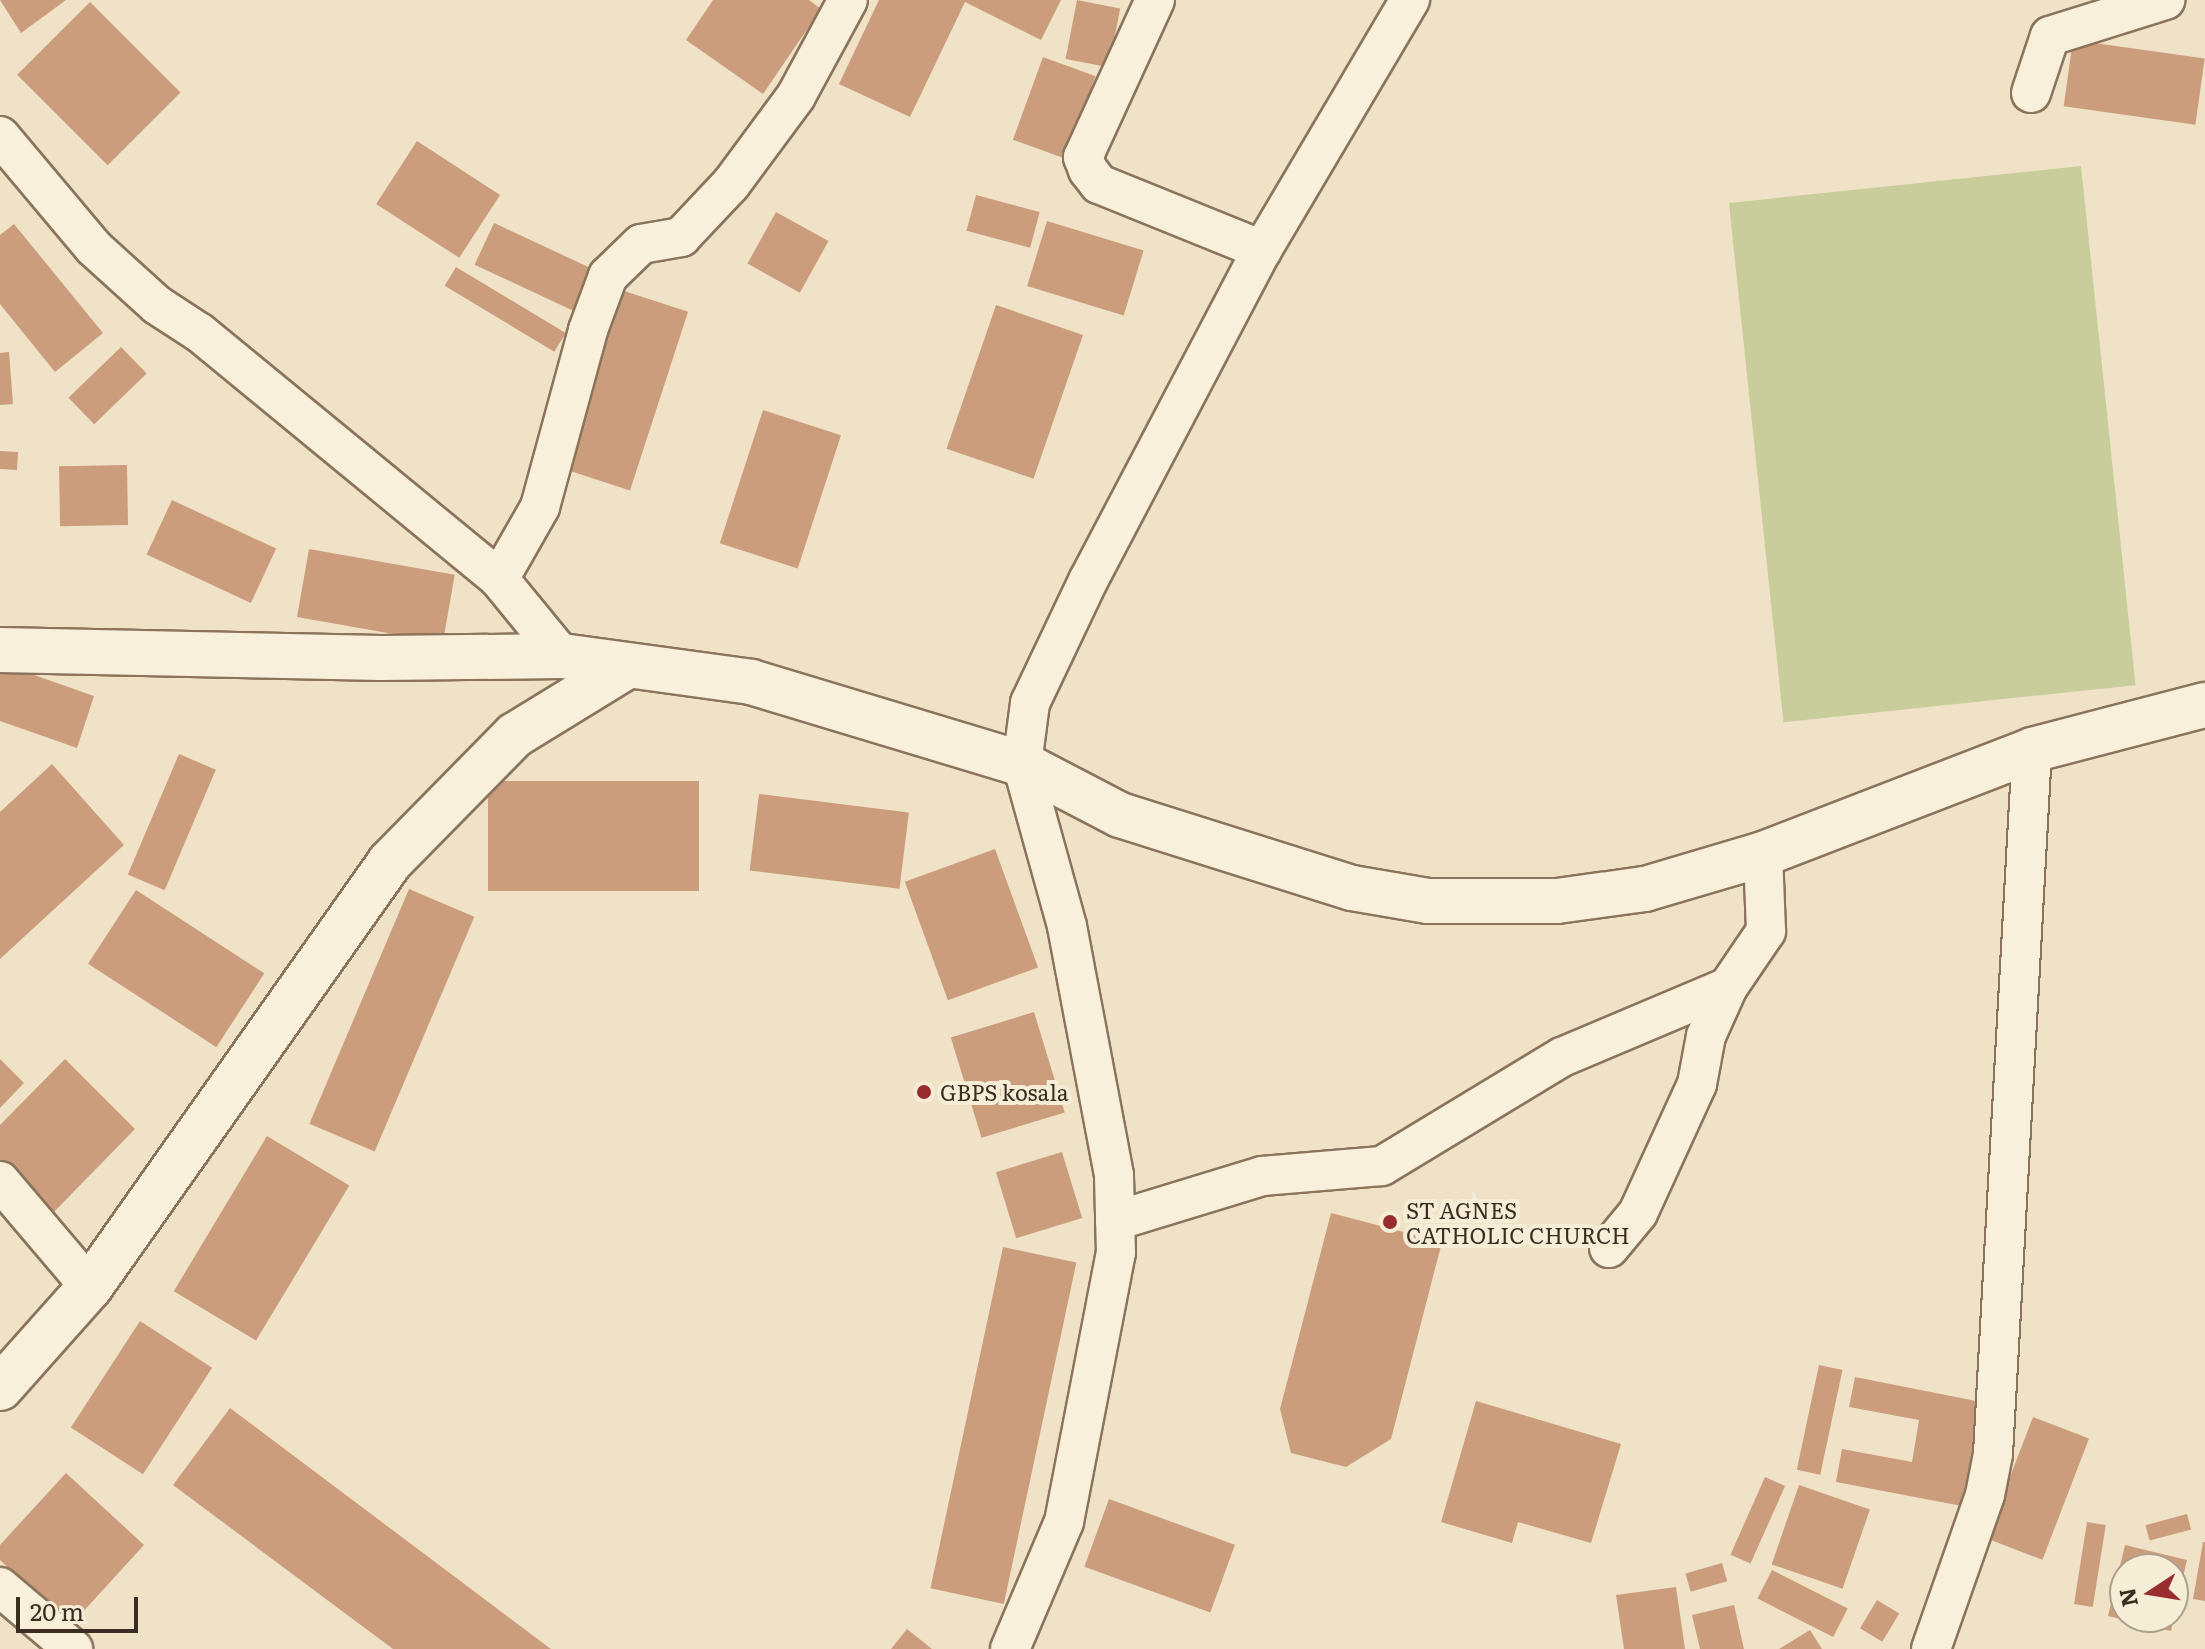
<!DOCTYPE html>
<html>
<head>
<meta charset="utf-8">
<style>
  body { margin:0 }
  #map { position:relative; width:2205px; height:1649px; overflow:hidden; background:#efe2c7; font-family:Literata,serif }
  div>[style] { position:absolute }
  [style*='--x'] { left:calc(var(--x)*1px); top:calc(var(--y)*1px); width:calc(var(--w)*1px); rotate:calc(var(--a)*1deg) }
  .green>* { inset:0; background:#c8cd9b; transform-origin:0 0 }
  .building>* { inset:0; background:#cc9d7d; transform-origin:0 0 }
  .roads { filter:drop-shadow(2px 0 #8a745c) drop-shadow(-2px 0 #8a745c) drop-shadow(0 2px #8a745c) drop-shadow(0 -2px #8a745c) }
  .street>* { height:38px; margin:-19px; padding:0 19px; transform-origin:19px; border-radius:19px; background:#f9f0db }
  .secondary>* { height:44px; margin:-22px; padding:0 22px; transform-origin:22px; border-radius:22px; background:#f9f0db }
  .dots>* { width:22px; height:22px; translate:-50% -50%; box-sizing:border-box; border:4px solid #f6edd7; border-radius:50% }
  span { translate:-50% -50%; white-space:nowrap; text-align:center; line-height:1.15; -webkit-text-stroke:8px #f6edd7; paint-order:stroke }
  .poi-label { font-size:22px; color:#3b2d20 }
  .left { translate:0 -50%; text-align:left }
  .north { position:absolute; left:2109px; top:1553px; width:80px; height:80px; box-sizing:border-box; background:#f6edd7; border:2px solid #aba08e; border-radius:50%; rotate:258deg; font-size:22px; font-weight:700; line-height:32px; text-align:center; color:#3b2d20 }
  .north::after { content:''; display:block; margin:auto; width:28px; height:36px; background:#992c2e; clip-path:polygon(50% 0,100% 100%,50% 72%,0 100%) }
  .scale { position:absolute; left:16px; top:1597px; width:122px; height:36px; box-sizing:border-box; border:4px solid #3b2d20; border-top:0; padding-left:10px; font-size:24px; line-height:28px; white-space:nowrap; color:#3b2d20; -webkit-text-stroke:6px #f6edd7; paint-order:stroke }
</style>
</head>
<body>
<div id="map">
  <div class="green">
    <div style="left:2081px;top:166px;width:522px;height:354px;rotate:84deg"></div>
  </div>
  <div class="building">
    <div style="clip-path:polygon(0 0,66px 0,21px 33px)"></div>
    <div style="clip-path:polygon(713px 0,809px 0,821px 9px,763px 94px,686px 40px)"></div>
    <div style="clip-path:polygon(879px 0,1061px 0,1041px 40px,965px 2px,910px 117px,839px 84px)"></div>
    <div style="left:1077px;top:0;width:44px;height:60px;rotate:11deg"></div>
    <div style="left:90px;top:2px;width:128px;height:103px;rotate:45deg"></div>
    <div style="left:2073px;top:40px;width:133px;height:67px;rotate:8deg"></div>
    <div style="left:1043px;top:57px;width:56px;height:88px;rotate:20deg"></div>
    <div style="left:417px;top:141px;width:99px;height:75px;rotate:33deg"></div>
    <div style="left:976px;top:195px;width:66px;height:37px;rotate:15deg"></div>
    <div style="left:776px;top:212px;width:60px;height:59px;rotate:29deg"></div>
    <div style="left:1047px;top:221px;width:101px;height:68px;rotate:17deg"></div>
    <div style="left:494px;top:223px;width:113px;height:46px;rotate:25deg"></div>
    <div style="clip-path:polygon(14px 224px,103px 333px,55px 372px,0 304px,0 235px)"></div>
    <div style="left:456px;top:267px;width:128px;height:22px;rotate:31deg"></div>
    <div style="left:612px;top:287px;width:80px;height:188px;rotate:18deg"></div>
    <div style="left:996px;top:305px;width:92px;height:152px;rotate:19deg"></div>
    <div style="left:121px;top:347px;width:37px;height:73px;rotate:46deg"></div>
    <div style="clip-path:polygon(9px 352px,13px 404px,0 405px,0 353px)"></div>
    <div style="left:763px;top:410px;width:82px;height:140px;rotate:18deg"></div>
    <div style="left:0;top:451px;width:18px;height:18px;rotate:3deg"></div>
    <div style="left:127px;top:465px;width:60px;height:68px;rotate:89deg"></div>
    <div style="left:172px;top:500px;width:115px;height:60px;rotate:25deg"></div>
    <div style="left:309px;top:549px;width:148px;height:69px;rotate:10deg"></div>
    <div style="clip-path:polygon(0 663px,94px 696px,77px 748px,0 721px)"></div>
    <div style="left:179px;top:754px;width:40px;height:131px;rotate:23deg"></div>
    <div style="clip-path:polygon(52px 764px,124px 845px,0 959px,0 812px)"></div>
    <div style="left:488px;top:781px;width:211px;height:110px"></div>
    <div style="left:759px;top:794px;width:151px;height:77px;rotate:7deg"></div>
    <div style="left:995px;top:849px;width:126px;height:96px;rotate:70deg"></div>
    <div style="left:409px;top:889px;width:71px;height:255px;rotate:23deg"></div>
    <div style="left:136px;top:890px;width:153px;height:88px;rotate:33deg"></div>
    <div style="left:1034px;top:1012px;width:105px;height:87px;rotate:73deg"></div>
    <div style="clip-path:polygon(0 1059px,24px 1083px,0 1108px)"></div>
    <div style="clip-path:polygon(65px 1059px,135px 1129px,51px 1215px,0 1164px,0 1125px)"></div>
    <div style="left:267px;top:1136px;width:96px;height:181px;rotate:31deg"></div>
    <div style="left:1062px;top:1152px;width:69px;height:69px;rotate:73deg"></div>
    <div style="clip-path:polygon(1331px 1213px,1442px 1242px,1391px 1439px,1346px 1467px,1291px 1453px,1280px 1409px)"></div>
    <div style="left:1003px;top:1247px;width:75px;height:349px;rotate:12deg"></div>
    <div style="left:140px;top:1321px;width:86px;height:127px;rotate:33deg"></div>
    <div style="left:1819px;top:1365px;width:24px;height:107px;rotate:12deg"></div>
    <div style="clip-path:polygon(1855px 1377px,1981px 1402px,1962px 1506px,1836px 1482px,1842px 1449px,1912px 1462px,1919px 1420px,1849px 1407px)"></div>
    <div style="clip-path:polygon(1476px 1401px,1621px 1444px,1591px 1543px,1518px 1522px,1512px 1543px,1441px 1522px)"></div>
    <div style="clip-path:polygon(230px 1408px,551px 1649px,393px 1649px,173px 1485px)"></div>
    <div style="left:2033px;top:1417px;width:60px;height:130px;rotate:21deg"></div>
    <div style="clip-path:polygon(66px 1473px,144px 1545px,70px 1626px,0 1560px,0 1545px)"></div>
    <div style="left:1765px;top:1477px;width:22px;height:85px;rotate:24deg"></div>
    <div style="left:1799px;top:1485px;width:75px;height:84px;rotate:19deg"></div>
    <div style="left:1109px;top:1499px;width:134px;height:72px;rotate:20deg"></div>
    <div style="left:2187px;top:1514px;width:16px;height:43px;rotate:75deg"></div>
    <div style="left:2087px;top:1522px;width:19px;height:83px;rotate:9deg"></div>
    <div style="clip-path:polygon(2203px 1542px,2205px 1542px,2205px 1601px,2193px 1599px)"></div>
    <div style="clip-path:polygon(2125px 1545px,2187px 1560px,2174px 1616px,2173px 1569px,2125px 1569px,2125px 1617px,2174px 1617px,2171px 1631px,2108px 1616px)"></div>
    <div style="left:1722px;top:1563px;width:19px;height:38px;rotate:74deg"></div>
    <div style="left:1772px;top:1570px;width:85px;height:32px;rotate:27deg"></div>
    <div style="clip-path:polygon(1676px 1587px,1685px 1649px,1624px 1649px,1616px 1595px)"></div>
    <div style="left:1877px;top:1600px;width:26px;height:33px;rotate:31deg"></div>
    <div style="clip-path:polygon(1734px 1605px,1744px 1649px,1700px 1649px,1692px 1615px)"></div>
    <div style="clip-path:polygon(907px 1629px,932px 1649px,891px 1649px)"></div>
    <div style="clip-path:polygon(1810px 1630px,1822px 1649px,1779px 1649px)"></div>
  </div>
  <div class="roads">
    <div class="street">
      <div style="--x:1155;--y:0;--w:173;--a:114.6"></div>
      <div style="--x:1083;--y:157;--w:14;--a:69"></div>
      <div style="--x:1088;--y:170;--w:18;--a:52"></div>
      <div style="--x:1099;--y:184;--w:176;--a:22"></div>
      <div style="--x:2031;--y:93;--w:60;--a:-71.6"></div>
      <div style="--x:2050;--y:36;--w:121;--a:-17.4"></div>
      <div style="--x:0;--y:136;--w:145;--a:50"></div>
      <div style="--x:93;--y:247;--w:86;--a:42.2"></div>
      <div style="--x:157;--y:305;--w:51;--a:33.1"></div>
      <div style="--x:200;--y:333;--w:387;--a:39.4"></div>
      <div style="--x:499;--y:579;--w:99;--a:50.7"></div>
      <div style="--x:499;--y:579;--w:83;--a:-60.3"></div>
      <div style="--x:540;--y:507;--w:183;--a:-74.8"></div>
      <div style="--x:588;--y:330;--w:58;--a:-69.7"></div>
      <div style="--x:608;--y:276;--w:46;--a:-44.1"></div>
      <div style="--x:641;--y:244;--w:41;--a:-9.9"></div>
      <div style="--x:681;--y:237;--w:73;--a:-46.7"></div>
      <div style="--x:731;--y:184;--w:109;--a:-53.5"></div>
      <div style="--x:796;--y:96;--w:109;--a:-61.6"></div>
      <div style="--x:0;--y:1181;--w:139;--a:49.7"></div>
      <div style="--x:1115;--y:1221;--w:154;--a:-17"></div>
      <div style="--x:1262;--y:1176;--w:120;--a:-4.8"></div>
      <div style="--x:1382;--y:1166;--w:210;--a:-31.2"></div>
      <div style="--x:1562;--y:1057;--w:180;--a:-22.9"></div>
      <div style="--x:1728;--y:987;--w:68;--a:-55.8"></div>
      <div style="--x:1766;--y:931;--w:77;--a:-92.2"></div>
      <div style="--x:1609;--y:1248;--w:45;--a:-50.4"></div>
      <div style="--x:1638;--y:1213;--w:142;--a:-65.4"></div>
      <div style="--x:1697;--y:1084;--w:49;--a:-79.4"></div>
      <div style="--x:1706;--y:1036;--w:54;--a:-65.8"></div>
      <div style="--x:0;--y:1587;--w:96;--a:40.3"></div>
      <div style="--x:1010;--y:1649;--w:138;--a:-67"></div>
      <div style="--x:1064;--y:1522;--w:274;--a:-79.1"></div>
      <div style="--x:1116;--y:1253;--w:78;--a:-91.5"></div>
      <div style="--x:1114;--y:1175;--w:253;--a:-100.7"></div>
      <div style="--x:1067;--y:926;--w:168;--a:-105.5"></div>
      <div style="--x:1022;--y:764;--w:62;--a:-82.5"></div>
      <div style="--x:1030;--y:703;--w:137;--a:-64.6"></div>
      <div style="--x:1089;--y:579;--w:372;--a:-62.3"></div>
      <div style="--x:1262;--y:250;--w:291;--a:-59.4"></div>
      <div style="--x:1931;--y:1649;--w:163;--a:-70.7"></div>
      <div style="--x:1985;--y:1495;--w:42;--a:-79"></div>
      <div style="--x:1993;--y:1454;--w:705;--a:-86.83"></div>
    </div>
    <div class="secondary">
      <div style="--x:0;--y:650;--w:381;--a:1.2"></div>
      <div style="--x:381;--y:658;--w:181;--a:-0.6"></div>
      <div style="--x:562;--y:656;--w:191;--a:7.8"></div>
      <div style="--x:751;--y:682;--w:283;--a:16.8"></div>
      <div style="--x:1022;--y:764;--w:110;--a:27.5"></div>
      <div style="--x:1120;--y:815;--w:243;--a:17.5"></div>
      <div style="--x:1352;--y:888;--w:77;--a:9.7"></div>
      <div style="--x:1428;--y:901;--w:129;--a:0"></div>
      <div style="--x:1557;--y:901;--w:89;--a:-7.8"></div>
      <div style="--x:1645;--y:889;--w:123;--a:-16.5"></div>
      <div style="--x:1763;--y:854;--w:288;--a:-21.1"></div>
      <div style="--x:2032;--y:750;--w:179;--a:-14.6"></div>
      <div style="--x:0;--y:1388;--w:135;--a:-48.3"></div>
      <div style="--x:90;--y:1287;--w:520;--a:-54.78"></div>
      <div style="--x:390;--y:862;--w:178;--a:-45.5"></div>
      <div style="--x:515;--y:735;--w:130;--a:-31.5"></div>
    </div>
  </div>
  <div class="dots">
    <div style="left:924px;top:1092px;background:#992c2e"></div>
    <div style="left:1390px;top:1222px;background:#992c2e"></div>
  </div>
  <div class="poi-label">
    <span class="left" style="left:940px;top:1092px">GBPS kosala</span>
    <span class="left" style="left:1406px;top:1222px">ST AGNES<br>CATHOLIC CHURCH</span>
  </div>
  <div class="north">N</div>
  <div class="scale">20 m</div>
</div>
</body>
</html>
